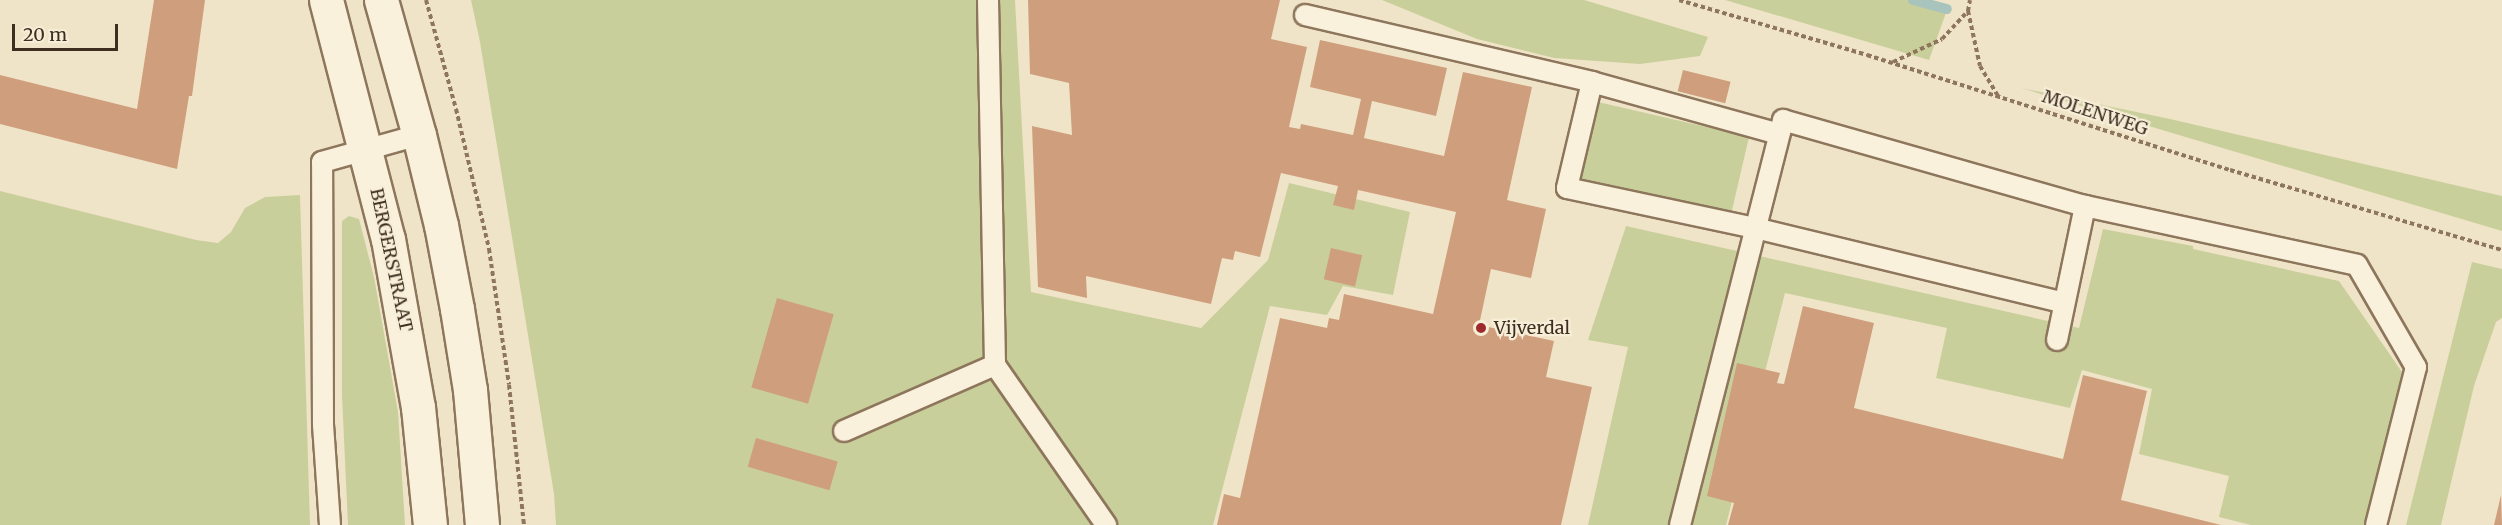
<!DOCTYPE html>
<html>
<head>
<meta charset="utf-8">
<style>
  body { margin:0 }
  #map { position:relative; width:2502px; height:525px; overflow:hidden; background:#f0e4c8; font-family:Merriweather,serif }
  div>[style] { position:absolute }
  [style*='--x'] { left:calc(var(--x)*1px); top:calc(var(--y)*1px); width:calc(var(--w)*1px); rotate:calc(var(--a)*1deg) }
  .green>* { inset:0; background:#c9cf9b; transform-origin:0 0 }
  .stream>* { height:10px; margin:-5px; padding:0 5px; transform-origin:5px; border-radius:5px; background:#a9c4bc }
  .building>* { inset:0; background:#cf9f7d; transform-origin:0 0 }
  .path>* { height:4px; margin-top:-2px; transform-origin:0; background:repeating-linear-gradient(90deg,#8d765c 0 4.5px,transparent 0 7.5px) }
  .roads { filter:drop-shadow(2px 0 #8d765c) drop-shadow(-2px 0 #8d765c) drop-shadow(0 2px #8d765c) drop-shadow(0 -2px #8d765c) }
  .service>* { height:20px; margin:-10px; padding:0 10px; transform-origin:10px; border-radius:10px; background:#faf1dc }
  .secondary>* { height:33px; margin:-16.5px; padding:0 16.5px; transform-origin:16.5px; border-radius:16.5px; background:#faf1dc }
  .dots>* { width:16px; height:16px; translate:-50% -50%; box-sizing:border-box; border:3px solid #f7eed8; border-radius:50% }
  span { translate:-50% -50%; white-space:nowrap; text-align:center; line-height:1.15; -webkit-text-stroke:4.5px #f7eed8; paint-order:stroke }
  .street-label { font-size:18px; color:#3d2e20 }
  .poi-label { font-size:18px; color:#3d2e20 }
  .left { translate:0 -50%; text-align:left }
  .scale { position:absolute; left:12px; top:24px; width:106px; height:27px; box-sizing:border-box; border:3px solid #3d2e20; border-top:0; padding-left:8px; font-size:18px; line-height:21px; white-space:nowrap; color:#3d2e20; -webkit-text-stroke:4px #f7eed8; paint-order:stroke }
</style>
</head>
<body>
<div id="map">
  <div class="green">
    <div style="clip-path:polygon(471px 0,1015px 0,1031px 292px,1201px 328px,1268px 260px,1289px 183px,1410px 212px,1393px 295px,1343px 286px,1327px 315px,1270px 306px,1213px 525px,556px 525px,554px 494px,480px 42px)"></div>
    <div style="clip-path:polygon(1382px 0,1584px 0,1708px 37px,1700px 56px,1640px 64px,1554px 58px,1477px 39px)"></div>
    <div style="clip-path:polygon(1725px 0,1909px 0,1947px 10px,1929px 60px)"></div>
    <div style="clip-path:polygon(2021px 88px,2170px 119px,2502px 196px,2502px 231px)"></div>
    <div style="left:1598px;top:102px;width:155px;height:79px;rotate:13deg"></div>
    <div style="clip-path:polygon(0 191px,196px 240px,218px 243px,231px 232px,245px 208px,265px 197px,300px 195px,310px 525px,0 525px)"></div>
    <div style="clip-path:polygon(349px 216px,359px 219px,374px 277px,398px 412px,405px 525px,348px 525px,342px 396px,342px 221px)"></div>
    <div style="clip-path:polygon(1626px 226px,2079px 328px,2103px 229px,2193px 246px,2193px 249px,2339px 281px,2402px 372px,2373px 525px,2251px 525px,2219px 517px,2229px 476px,2139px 454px,2152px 389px,2082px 370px,2070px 408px,1936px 378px,1947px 328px,1785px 293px,1726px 525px,1588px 525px,1628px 347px,1588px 340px)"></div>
    <div style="clip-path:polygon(2472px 262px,2502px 269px,2502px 318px,2496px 322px,2474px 386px,2441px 525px,2406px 525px)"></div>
  </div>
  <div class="stream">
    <div style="--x:1913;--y:0;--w:35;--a:15"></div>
  </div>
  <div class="building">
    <div style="clip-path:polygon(154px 0,205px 0,192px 96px,189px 96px,177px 169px,0 124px,0 75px,137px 109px)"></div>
    <div style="clip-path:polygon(1028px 0,1280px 0,1271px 39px,1307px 47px,1289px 127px,1300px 129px,1301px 124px,1353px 135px,1361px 99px,1310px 87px,1320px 40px,1447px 68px,1436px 116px,1372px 101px,1364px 138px,1444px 156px,1463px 72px,1532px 87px,1507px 200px,1546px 209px,1531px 278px,1491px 269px,1479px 325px,1554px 341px,1546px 377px,1592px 387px,1561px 525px,1217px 525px,1224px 494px,1240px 498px,1280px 318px,1327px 328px,1329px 318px,1339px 320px,1344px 294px,1433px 314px,1456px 212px,1358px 190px,1354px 210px,1333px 205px,1338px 186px,1281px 173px,1260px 257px,1235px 251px,1233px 260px,1222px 258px,1211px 304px,1086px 276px,1087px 298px,1038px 287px,1032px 126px,1072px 135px,1069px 83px,1030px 74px)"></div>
    <div style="left:1683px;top:70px;width:49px;height:22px;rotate:14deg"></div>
    <div style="left:1331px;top:248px;width:32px;height:32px;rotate:13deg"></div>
    <div style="left:777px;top:298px;width:59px;height:93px;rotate:16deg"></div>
    <div style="clip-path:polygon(1803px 306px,1874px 323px,1854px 408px,2063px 459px,2083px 375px,2147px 391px,2121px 500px,2221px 525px,1728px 525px,1734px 503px,1707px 496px,1737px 363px,1780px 373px,1777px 383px,1784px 384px)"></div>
    <div style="left:756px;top:438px;width:85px;height:30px;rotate:16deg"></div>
    <div style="clip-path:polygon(2501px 495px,2502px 525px,2494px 525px)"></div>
  </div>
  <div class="path">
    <div style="--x:426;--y:0;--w:113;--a:74.6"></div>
    <div style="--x:456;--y:109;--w:144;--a:76.7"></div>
    <div style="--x:489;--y:249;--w:137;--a:81.6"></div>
    <div style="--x:509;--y:385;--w:141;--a:83.9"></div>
    <div style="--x:1679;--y:0;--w:196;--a:16.3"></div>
    <div style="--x:1867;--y:55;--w:381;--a:17.6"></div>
    <div style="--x:2230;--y:170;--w:284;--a:16.4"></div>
    <div style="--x:1968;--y:11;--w:56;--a:77.7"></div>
    <div style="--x:1980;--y:66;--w:35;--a:59"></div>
    <div style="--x:1893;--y:62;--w:54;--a:-25.1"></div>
    <div style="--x:1942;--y:39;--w:38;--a:-47"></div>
    <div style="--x:1968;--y:11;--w:11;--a:-80"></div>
  </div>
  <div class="roads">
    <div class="service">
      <div style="--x:988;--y:0;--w:365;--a:88.9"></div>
      <div style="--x:995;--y:365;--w:195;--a:55.2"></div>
      <div style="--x:1305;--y:15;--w:295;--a:13.1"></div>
      <div style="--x:1779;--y:134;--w:194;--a:-164.5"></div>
      <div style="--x:1592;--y:82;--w:109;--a:103.3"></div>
      <div style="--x:1567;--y:188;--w:192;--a:12"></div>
      <div style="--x:1755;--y:228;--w:318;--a:13.6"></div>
      <div style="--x:2057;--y:340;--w:137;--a:-78.2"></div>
      <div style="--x:2085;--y:206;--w:278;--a:12.2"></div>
      <div style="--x:2357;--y:265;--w:118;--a:60"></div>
      <div style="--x:2416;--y:367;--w:163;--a:104.2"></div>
      <div style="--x:844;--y:431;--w:165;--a:-23.6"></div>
      <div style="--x:330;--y:525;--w:101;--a:-94"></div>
      <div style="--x:323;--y:424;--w:262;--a:-90.2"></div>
      <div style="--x:322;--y:162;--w:101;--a:-15.6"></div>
      <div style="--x:1680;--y:525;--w:418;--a:-75.7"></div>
      <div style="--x:1783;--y:120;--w:314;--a:15.9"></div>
    </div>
    <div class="secondary">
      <div style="--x:326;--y:0;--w:247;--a:75.5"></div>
      <div style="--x:388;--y:239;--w:171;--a:79.9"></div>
      <div style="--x:418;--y:407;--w:119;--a:84.2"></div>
      <div style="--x:381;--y:0;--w:140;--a:74.3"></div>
      <div style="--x:419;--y:135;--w:93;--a:76.3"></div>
      <div style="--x:441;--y:225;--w:86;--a:79.2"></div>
      <div style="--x:457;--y:309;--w:82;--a:80.9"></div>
      <div style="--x:470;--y:390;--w:136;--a:84.9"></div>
    </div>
  </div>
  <div class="dots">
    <div style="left:1481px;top:328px;background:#9e2a2b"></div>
  </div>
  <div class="street-label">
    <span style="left:2095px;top:113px;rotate:18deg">MOLENWEG</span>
    <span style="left:391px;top:260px;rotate:78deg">BERGERSTRAAT</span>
  </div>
  <div class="poi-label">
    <span class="left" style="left:1494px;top:328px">Vijverdal</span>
  </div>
  <div class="scale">20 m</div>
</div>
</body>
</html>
